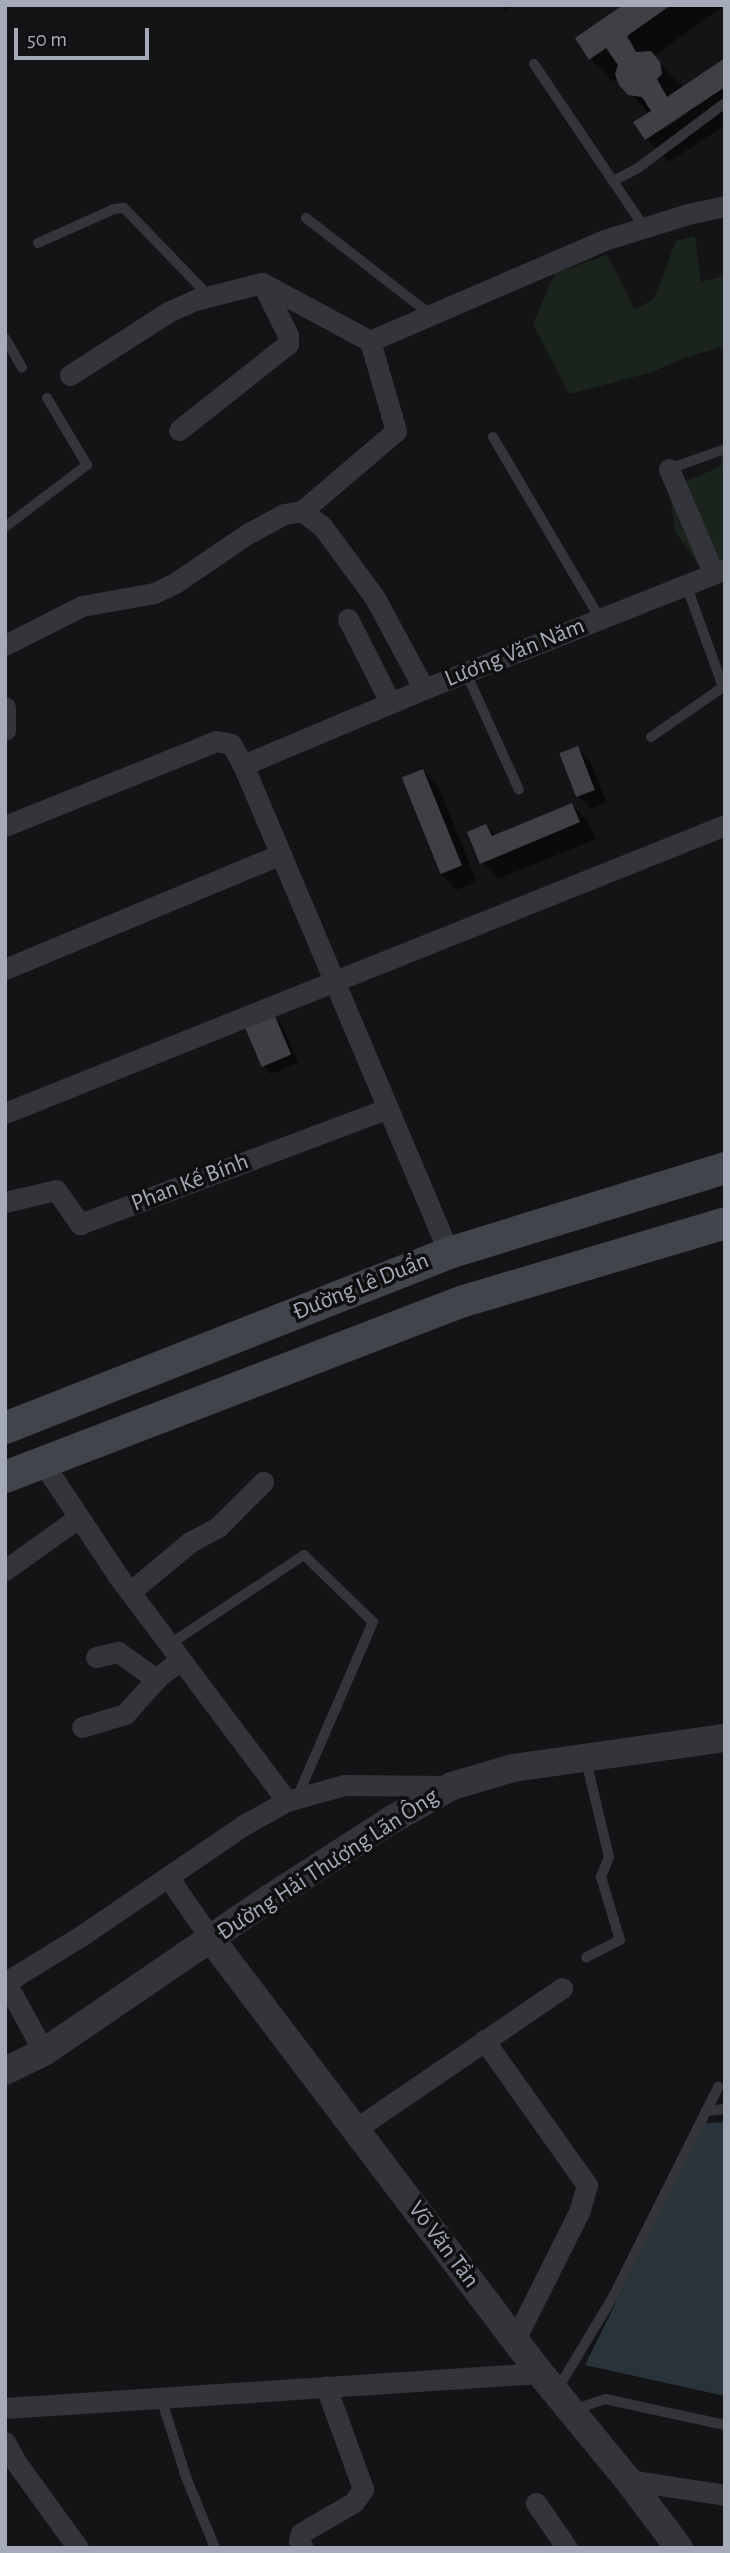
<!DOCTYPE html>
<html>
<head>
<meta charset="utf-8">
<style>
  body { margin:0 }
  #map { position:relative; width:730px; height:2553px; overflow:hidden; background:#141416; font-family:"Alegreya Sans",sans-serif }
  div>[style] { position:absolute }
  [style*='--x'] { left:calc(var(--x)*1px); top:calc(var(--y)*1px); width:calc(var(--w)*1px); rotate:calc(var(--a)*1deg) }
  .green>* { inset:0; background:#1b241c }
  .water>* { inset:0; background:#29333a }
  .shadow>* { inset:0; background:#0007 }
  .building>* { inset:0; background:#3f4046; transform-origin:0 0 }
  .service>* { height:10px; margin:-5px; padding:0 5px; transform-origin:5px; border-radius:5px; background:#34353b }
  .minor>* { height:21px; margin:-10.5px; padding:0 10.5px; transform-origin:10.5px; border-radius:10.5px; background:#34353b }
  .tertiary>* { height:28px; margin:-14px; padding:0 14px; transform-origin:14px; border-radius:14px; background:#34353b }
  .secondary>* { height:32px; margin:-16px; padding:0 16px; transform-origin:16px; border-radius:16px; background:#42444b }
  span { translate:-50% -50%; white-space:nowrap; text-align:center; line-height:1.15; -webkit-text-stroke:7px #0f0f10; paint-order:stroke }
  .street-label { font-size:24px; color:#a4aab7 }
  .frame { position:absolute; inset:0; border:7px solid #a4aab7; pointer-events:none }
  .scale { position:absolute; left:14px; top:28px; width:135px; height:32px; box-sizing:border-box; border:4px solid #a4aab7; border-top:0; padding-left:9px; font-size:21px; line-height:24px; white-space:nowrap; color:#a4aab7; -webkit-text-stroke:5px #0f0f10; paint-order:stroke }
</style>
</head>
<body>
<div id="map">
  <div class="green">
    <div style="clip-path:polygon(695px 236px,701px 282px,725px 276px,725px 346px,687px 357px,649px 373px,569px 394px,533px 324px,555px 273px,607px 255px,635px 309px,654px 299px,676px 241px)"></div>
    <div style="clip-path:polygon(725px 428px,725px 561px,701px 569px,675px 531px,669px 488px,720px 467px)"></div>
  </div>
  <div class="water">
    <div style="clip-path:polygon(725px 2122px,725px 2396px,585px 2365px,705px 2123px)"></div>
  </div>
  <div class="shadow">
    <div style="clip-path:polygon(499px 5px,513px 5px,505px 11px)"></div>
    <div style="clip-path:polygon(evenodd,627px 5px,725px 5px,654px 56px,684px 88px,725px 60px,725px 125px,669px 162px,646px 139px,649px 114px,618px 78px,613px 82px,590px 59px,627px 5px,684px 111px,687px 114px,662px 130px,660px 128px,684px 111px)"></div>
    <div style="clip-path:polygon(578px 748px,590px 761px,607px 802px,591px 809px,579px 796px)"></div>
    <div style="clip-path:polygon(423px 771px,439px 788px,477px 882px,456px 890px,440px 873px)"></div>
    <div style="clip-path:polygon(572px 805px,588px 821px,596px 839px,498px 879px,482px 863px,486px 826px,496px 836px)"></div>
    <div style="clip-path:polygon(274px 1017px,282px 1025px,298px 1063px,271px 1074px,263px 1066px)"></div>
  </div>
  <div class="building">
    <div style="clip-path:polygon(623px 5px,671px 5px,627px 36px,636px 52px,651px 51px,660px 62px,662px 74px,657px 79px,667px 97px,725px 58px,725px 87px,645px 140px,633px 122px,651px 111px,642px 97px,628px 95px,619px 85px,615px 74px,618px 65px,606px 48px,589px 60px,575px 38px)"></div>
    <div style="left:578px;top:746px;width:47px;height:20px;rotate:69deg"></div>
    <div style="left:423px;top:769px;width:104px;height:23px;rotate:68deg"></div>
    <div style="clip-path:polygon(572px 803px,580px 822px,480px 864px,467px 832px,486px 824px,492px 836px)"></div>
    <div style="left:274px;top:1014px;width:44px;height:32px;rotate:67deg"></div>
  </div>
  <div class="service">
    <div style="--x:534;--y:64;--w:197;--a:56"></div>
    <div style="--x:613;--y:181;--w:28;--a:-27"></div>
    <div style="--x:638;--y:168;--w:109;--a:-36.8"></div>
    <div style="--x:306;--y:218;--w:158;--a:37.8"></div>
    <div style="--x:38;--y:243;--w:83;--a:-24.1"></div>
    <div style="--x:114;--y:209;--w:10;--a:-6"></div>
    <div style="--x:124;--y:208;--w:122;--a:46"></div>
    <div style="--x:5;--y:338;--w:34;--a:60"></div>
    <div style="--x:493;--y:437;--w:211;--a:59.5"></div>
    <div style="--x:669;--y:469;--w:59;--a:-19.7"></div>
    <div style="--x:5;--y:527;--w:103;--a:-37.1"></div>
    <div style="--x:87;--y:465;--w:78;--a:-120.8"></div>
    <div style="--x:466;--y:673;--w:128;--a:65.6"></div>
    <div style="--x:651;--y:737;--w:88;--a:-34.8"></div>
    <div style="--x:723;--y:687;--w:109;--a:-109.8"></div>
    <div style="--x:170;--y:1644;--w:161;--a:-33.6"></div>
    <div style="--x:304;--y:1555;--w:96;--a:44.2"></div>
    <div style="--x:373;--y:1622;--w:192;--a:113.4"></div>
    <div style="--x:586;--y:1760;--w:100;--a:76.7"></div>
    <div style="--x:609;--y:1857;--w:22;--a:112"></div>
    <div style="--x:601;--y:1877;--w:66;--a:73.2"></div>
    <div style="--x:620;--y:1940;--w:38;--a:153"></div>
    <div style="--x:706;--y:2111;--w:19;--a:-6"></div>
    <div style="--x:557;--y:2390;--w:111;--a:-59"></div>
    <div style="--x:614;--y:2295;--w:233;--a:-63.4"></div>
    <div style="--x:161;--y:2398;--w:83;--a:72.4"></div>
    <div style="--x:186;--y:2477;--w:77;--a:67.8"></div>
    <div style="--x:573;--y:2410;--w:34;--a:-19"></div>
    <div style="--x:605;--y:2399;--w:123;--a:12.2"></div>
  </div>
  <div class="minor">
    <div style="--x:70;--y:375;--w:117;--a:-32.7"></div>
    <div style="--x:168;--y:312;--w:30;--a:-24"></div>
    <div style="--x:195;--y:300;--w:69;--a:-14.2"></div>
    <div style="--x:262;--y:283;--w:123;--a:28.2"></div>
    <div style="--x:370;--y:341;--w:255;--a:-23.3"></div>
    <div style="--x:604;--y:240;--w:88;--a:-17.2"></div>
    <div style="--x:688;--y:214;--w:38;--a:-12"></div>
    <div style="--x:179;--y:430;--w:139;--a:-38.3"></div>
    <div style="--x:288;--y:344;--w:9;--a:-90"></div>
    <div style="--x:288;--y:335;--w:58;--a:-116.6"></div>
    <div style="--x:669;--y:469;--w:112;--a:66.9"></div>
    <div style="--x:302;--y:511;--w:123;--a:-40.4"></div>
    <div style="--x:396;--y:431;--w:94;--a:-106.1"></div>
    <div style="--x:348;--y:619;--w:93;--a:63.2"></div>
    <div style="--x:5;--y:645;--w:86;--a:-26.9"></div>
    <div style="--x:82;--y:606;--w:73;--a:-10.2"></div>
    <div style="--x:154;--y:593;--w:23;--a:-25"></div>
    <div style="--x:175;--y:583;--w:87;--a:-34.2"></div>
    <div style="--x:247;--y:534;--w:42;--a:-28.4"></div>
    <div style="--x:284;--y:514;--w:18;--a:-9"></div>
    <div style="--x:302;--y:511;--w:25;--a:37"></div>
    <div style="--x:322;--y:526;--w:89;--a:53.6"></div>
    <div style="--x:375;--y:598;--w:103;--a:61.7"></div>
    <div style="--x:424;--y:689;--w:324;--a:-21.7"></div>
    <div style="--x:5;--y:707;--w:23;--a:90"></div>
    <div style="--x:243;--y:765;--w:196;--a:-22.8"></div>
    <div style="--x:5;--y:826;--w:227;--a:-21.9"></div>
    <div style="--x:216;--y:741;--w:15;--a:11"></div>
    <div style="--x:231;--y:744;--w:24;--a:60"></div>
    <div style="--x:243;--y:765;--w:530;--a:67.11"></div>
    <div style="--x:5;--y:969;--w:299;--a:-22.6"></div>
    <div style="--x:5;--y:1113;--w:775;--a:-21.8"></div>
    <div style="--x:5;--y:1202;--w:52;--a:-13.2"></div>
    <div style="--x:56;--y:1190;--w:42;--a:54.8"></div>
    <div style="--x:80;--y:1224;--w:329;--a:-20.6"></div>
    <div style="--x:43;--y:1463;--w:136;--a:56.4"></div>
    <div style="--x:118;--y:1576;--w:281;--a:53.1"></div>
    <div style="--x:5;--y:1570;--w:90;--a:-35.5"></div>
    <div style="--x:130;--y:1592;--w:78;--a:-39.8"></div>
    <div style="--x:190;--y:1542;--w:32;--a:-28"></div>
    <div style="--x:218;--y:1527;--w:64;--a:-45"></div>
    <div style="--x:96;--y:1657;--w:23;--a:-13"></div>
    <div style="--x:118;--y:1652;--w:47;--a:35.4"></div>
    <div style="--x:82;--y:1727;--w:45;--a:-16.8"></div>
    <div style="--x:125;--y:1714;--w:51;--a:-48.2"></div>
    <div style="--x:159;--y:1676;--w:26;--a:-36"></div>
    <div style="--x:168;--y:1877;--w:75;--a:55.3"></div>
    <div style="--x:5;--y:1981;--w:81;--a:61.2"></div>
    <div style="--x:6;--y:1982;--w:88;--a:-31.5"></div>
    <div style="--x:81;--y:1936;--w:195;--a:-34.3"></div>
    <div style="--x:242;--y:1826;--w:51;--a:-29.1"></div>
    <div style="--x:287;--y:1801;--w:59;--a:-15.7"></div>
    <div style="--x:344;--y:1785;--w:108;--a:0.5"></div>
    <div style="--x:484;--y:2040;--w:178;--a:54.6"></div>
    <div style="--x:587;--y:2185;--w:26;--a:106"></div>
    <div style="--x:580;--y:2210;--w:145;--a:116.6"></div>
    <div style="--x:354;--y:2130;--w:252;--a:-34.3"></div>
    <div style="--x:5;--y:2408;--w:536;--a:-3.74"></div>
    <div style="--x:5;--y:2442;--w:26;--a:61"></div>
    <div style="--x:18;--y:2465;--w:102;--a:54.1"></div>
    <div style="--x:628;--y:2480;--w:98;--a:8.8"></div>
    <div style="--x:536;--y:2503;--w:55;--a:55.4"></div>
    <div style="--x:303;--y:2548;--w:8;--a:-120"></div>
    <div style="--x:299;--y:2541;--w:8;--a:-76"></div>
    <div style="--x:301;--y:2533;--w:61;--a:-30.3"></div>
    <div style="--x:354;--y:2502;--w:16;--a:-55"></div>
    <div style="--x:363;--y:2489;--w:109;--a:-109.9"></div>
  </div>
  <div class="tertiary">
    <div style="--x:211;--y:1939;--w:545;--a:52.84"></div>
    <div style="--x:540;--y:2373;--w:139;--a:50.6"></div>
    <div style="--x:628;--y:2480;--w:85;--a:53.1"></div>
    <div style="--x:5;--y:2071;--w:43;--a:-26"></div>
    <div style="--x:44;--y:2052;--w:273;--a:-34.3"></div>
    <div style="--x:270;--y:1898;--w:144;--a:-32.8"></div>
    <div style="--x:391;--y:1820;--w:70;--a:-29.1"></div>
    <div style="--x:452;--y:1786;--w:64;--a:-16.4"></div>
    <div style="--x:513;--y:1768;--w:214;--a:-8.1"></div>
  </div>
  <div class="secondary">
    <div style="--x:5;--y:1428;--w:477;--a:-21.5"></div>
    <div style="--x:449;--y:1253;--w:289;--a:-17.1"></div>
    <div style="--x:5;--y:1477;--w:492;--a:-21"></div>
    <div style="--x:464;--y:1301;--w:272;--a:-16.6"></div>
  </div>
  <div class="street-label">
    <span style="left:515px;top:653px;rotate:-22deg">Lương Văn Năm</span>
    <span style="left:190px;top:1183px;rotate:-21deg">Phan Kế Bính</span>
    <span style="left:361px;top:1287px;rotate:-22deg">Đường Lê Duẩn</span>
    <span style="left:328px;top:1865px;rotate:-33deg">Đường Hải Thượng Lãn Ông</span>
    <span style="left:443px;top:2245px;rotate:53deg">Võ Văn Tần</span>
  </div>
  <div class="frame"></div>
  <div class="scale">50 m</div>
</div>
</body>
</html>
